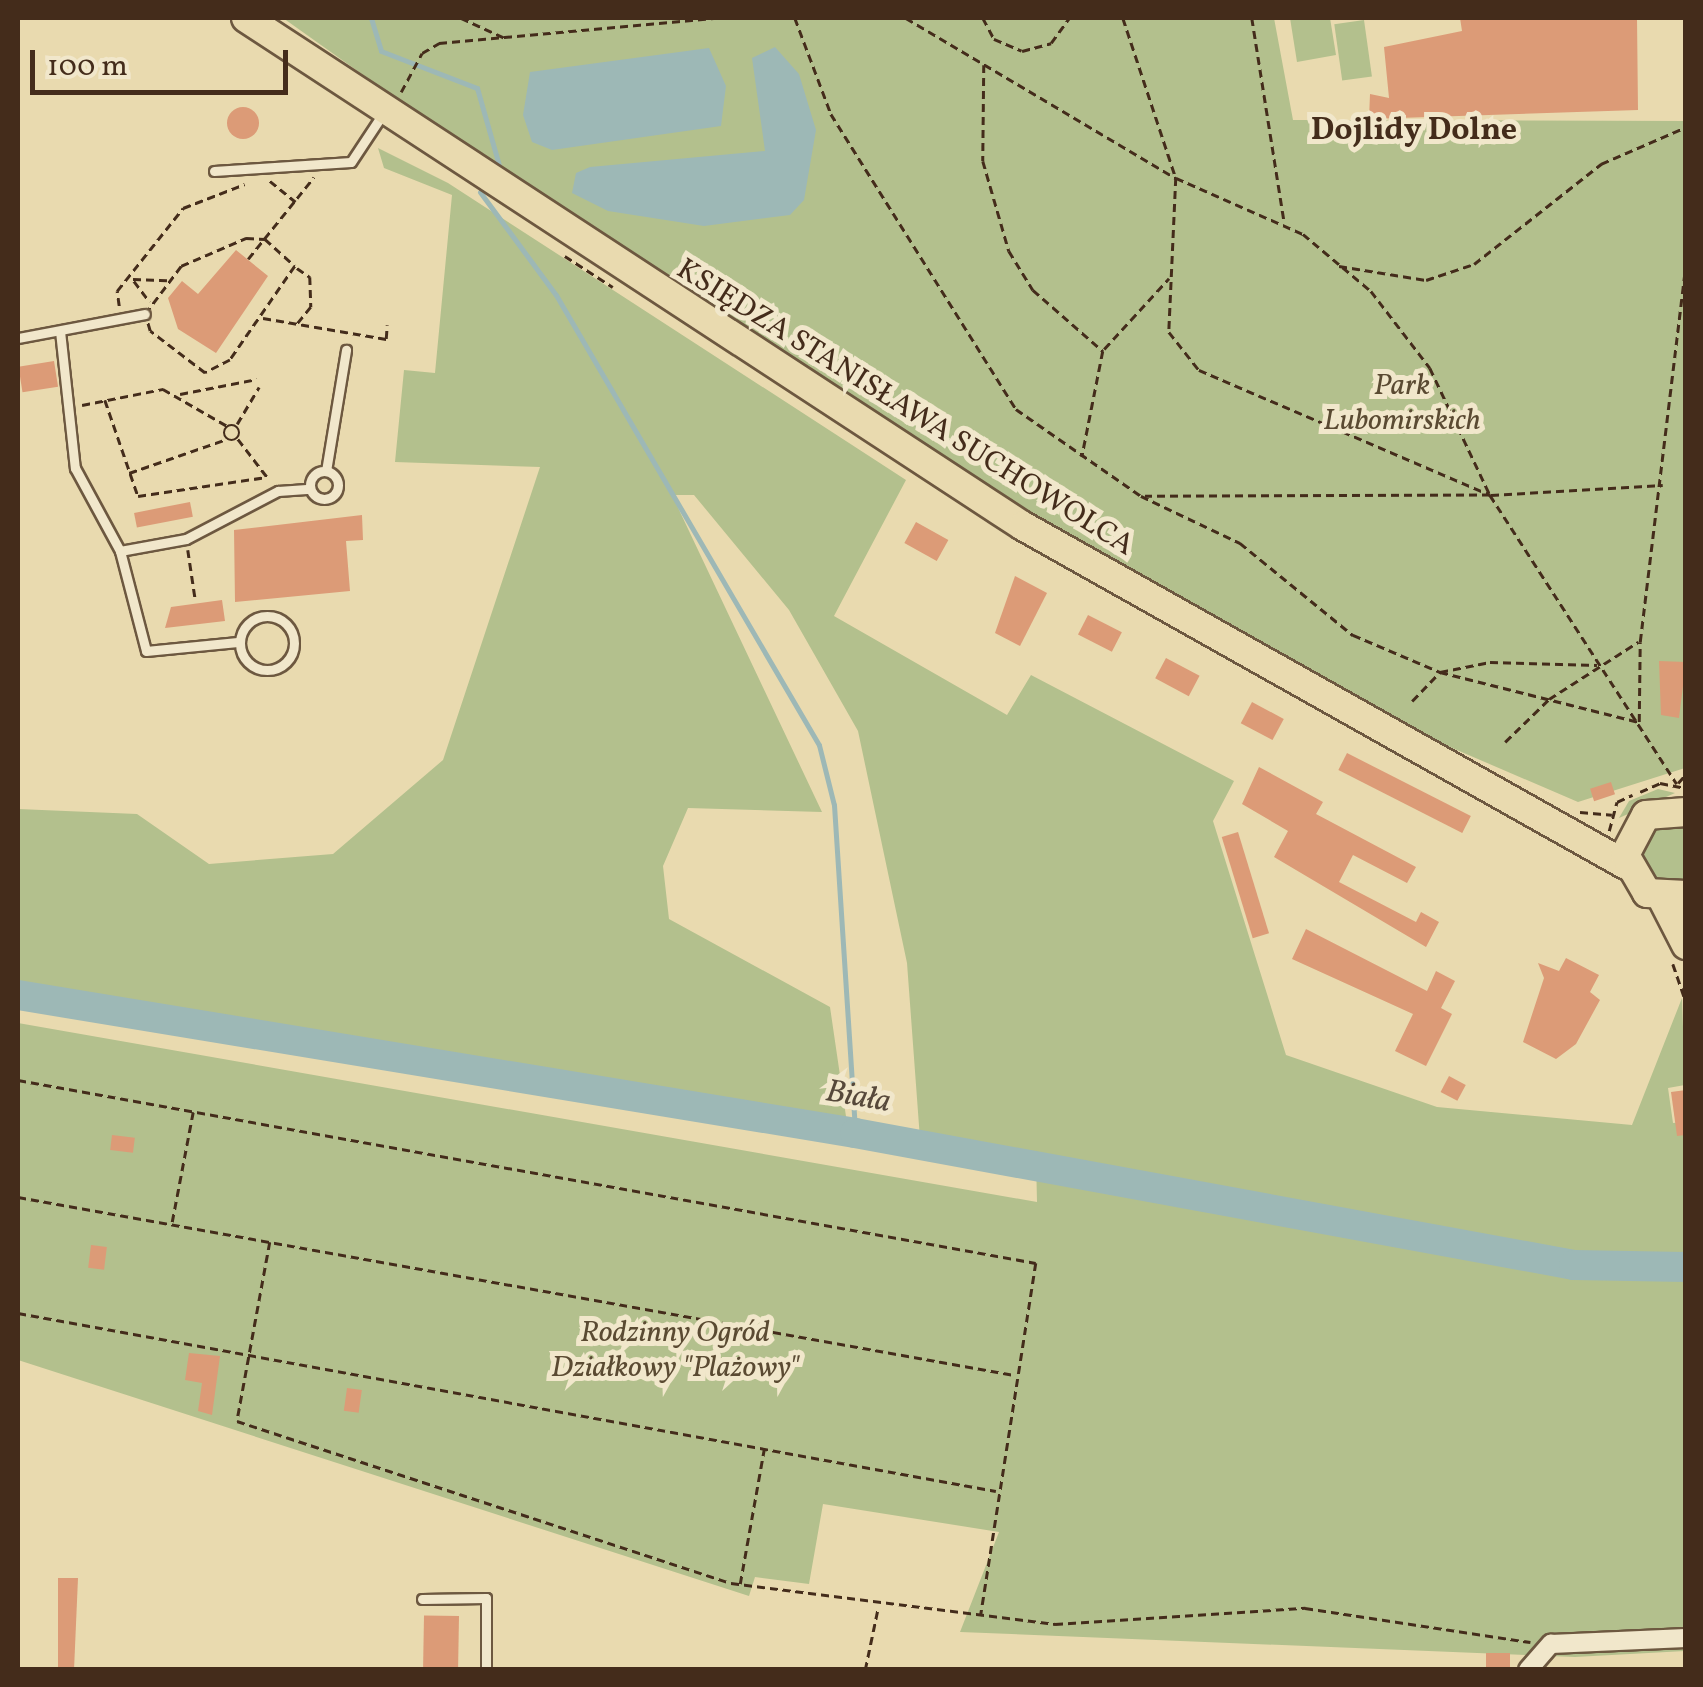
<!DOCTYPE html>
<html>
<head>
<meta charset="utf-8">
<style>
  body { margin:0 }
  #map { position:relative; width:1703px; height:1687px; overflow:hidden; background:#e9daaf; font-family:Vollkorn,serif }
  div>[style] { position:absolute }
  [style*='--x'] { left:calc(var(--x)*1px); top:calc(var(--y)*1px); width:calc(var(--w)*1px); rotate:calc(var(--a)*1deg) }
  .green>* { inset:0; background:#b3c08d; transform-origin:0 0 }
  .water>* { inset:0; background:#9db8b6 }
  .stream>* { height:5px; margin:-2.5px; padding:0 2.5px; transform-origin:2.5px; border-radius:2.5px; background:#9db8b6 }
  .river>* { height:30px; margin:-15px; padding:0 15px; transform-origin:15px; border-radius:15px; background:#9db8b6 }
  .building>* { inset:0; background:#dc9b77; transform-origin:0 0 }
  .round { border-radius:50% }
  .path>* { height:2.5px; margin-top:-1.25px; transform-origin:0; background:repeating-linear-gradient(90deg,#442c1b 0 8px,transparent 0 13px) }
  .path>.ring { margin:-1.25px; padding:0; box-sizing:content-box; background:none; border:2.5px solid #442c1b; border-radius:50% }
  .roads { filter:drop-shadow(2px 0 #6d5840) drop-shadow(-2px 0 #6d5840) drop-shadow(0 2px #6d5840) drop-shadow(0 -2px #6d5840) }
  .service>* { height:9px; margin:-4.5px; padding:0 4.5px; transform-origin:4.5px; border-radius:4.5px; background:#f1e7cb }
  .service>.ring { margin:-4.5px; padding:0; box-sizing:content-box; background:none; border:9px solid #f1e7cb; border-radius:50% }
  .minor>* { height:18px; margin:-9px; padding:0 9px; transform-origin:9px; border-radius:9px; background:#f1e7cb }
  .trunk>* { height:28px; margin:-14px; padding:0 14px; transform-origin:14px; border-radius:14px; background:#e9daaf }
  span { translate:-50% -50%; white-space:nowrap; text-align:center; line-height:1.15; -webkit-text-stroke:10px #f1e7cb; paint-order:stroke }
  .park-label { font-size:30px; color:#5a4a32; font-style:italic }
  .street-label { font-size:30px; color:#442c1b }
  .neighbourhood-label { font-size:32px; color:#442c1b; font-weight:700 }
  .water-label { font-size:32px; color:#56483a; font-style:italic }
  .frame { position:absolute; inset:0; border:20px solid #442c1b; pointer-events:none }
  .scale { position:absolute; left:30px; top:50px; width:258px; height:45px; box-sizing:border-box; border:5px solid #442c1b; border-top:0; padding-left:12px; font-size:30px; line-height:35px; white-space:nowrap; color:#442c1b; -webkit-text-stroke:8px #f1e7cb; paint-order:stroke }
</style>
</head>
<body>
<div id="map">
  <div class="green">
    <div style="clip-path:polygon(283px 18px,1274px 18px,1293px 120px,1685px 121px,1685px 768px,1578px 802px,1408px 729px,1027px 515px,508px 178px)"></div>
    <div style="clip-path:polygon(1290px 18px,1330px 18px,1336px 55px,1297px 62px)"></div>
    <div style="left:1364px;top:20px;width:57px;height:30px;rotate:82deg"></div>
    <div style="clip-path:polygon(378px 148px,448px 183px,906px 480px,834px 616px,1007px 715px,1031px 675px,1234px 781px,1213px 821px,1286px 1055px,1437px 1107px,1632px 1125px,1682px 998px,1685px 1085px,1668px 1088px,1673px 1123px,1686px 1122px,1685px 1651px,1575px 1657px,960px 1632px,999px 1532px,823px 1504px,809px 1584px,755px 1577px,749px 1596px,18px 1360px,18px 1023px,1037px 1202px,1036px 1159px,920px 1139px,907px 963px,858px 731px,789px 610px,694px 495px,672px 495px,822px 812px,688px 808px,663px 866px,669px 919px,830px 1007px,848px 1130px,18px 986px,18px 809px,137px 814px,209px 864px,333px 854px,443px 760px,540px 467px,395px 462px,404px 370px,435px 373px,452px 195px,384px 168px)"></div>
    <div style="clip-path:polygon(1658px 789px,1675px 793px,1619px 818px,1629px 801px)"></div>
    <div style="clip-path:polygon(1676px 824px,1685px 829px,1685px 881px,1655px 883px,1638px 849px,1656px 826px)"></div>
  </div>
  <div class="water">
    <div style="clip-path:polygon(775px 47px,799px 74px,816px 130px,804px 200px,790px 215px,704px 226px,608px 211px,572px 193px,576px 173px,590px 167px,765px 151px,752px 58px)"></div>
    <div style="clip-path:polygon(709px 48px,726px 86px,721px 126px,552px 150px,532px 142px,523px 115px,530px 72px)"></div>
  </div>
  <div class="stream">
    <div style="--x:371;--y:18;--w:34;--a:73"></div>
    <div style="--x:381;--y:51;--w:103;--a:21.1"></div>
    <div style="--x:477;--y:88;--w:80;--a:74.1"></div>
    <div style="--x:480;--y:192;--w:128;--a:53.6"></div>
    <div style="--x:556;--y:295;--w:521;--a:59.7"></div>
    <div style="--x:819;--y:745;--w:62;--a:76"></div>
    <div style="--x:834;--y:805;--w:329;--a:86.3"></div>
  </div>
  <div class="river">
    <div style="--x:18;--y:995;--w:848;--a:9.36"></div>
    <div style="--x:855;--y:1133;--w:731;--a:10.4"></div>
    <div style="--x:1574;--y:1265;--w:112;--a:1"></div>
  </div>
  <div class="building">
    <div style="clip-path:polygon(1460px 18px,1637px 18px,1638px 110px,1369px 119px,1370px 94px,1389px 98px,1384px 47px,1462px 31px)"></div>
    <div class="round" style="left:227px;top:107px;width:32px;height:32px"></div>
    <div style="clip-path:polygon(236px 250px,268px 276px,216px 353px,178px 329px,168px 298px,182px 281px,198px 294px)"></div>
    <div style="left:54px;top:361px;width:26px;height:36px;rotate:81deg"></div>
    <div style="left:190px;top:502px;width:15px;height:57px;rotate:79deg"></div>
    <div style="clip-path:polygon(362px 515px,363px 540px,346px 541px,350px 591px,235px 602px,234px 530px)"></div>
    <div style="left:916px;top:522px;width:37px;height:24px;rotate:29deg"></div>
    <div style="clip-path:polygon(1015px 576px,1047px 593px,1020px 646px,995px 633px)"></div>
    <div style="clip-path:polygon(222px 600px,225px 621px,165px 628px,171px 607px)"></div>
    <div style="left:1088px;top:615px;width:38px;height:22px;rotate:27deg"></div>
    <div style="left:1166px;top:658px;width:38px;height:23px;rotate:28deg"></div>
    <div style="clip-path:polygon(1659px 661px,1686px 662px,1679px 718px,1661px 715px)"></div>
    <div style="left:1252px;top:702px;width:36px;height:24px;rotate:28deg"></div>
    <div style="left:1347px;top:753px;width:139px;height:19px;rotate:27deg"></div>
    <div style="clip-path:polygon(1259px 767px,1323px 802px,1316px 814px,1416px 867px,1407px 883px,1353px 855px,1339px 882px,1416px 922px,1421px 912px,1439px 922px,1426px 947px,1274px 857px,1288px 831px,1242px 804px)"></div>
    <div style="left:1611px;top:782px;width:13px;height:22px;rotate:72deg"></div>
    <div style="left:1238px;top:832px;width:106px;height:17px;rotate:73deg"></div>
    <div style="clip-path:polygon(1306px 929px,1427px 991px,1436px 971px,1455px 981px,1441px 1008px,1452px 1014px,1426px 1066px,1395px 1051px,1413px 1014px,1292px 959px)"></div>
    <div style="clip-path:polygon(1566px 958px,1599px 975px,1590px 992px,1600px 1000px,1576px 1044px,1556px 1059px,1523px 1042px,1544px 978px,1538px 963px,1559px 971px)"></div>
    <div style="left:1449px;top:1076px;width:19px;height:18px;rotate:28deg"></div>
    <div style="clip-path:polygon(1686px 1090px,1686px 1135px,1677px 1136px,1671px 1092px)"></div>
    <div style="left:112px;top:1135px;width:23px;height:15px;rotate:7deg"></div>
    <div style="left:91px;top:1245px;width:16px;height:23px;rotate:7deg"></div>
    <div style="clip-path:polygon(189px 1353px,220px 1356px,212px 1415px,198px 1411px,202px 1383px,185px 1380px)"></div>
    <div style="left:347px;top:1388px;width:15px;height:23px;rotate:8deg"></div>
    <div style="clip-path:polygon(58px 1578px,78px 1578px,74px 1670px,58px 1670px)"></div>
    <div style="left:459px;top:1616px;width:54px;height:35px;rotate:91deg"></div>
    <div style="left:1510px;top:1653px;width:15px;height:24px;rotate:90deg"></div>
  </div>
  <div class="path">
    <div style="--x:461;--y:18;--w:48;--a:24.4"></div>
    <div style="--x:795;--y:18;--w:103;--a:69.4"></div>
    <div style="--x:831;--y:114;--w:348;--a:57.9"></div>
    <div style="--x:1016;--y:409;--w:152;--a:34.8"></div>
    <div style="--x:1141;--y:496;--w:110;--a:25.4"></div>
    <div style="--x:1240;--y:543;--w:146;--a:39.2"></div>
    <div style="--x:1353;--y:635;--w:95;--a:23"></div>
    <div style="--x:1440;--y:672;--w:205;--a:14.1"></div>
    <div style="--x:1639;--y:722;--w:80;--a:-89.3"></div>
    <div style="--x:1640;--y:642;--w:383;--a:-83.1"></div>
    <div style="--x:906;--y:18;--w:314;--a:30.7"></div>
    <div style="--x:1176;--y:178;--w:139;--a:23.8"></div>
    <div style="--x:1303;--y:234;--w:89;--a:40"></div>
    <div style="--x:1371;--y:291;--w:97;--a:52.5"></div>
    <div style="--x:1430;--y:368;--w:140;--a:64.7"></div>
    <div style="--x:1490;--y:495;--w:344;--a:57.1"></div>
    <div style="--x:983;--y:18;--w:24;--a:62"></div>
    <div style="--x:994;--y:39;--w:30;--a:23"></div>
    <div style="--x:1022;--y:51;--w:30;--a:-15"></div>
    <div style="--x:1051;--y:43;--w:31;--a:-54"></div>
    <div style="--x:1123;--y:18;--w:169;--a:71.7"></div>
    <div style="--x:1176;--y:178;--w:154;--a:92.6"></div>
    <div style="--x:1169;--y:332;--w:48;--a:51.7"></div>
    <div style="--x:1199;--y:370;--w:317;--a:23.2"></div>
    <div style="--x:1490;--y:495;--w:345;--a:179.8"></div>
    <div style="--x:1252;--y:18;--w:206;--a:81"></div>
    <div style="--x:984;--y:65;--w:96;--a:90.6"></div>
    <div style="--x:983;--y:161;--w:94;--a:73.9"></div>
    <div style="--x:1009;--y:251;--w:46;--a:58.4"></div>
    <div style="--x:1033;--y:290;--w:93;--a:41.1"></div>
    <div style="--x:1103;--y:351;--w:108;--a:101.2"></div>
    <div style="--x:401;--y:92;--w:44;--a:-61.7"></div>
    <div style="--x:422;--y:53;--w:20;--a:-30"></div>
    <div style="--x:439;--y:43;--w:276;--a:-5.2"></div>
    <div style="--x:270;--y:181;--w:33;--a:39"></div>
    <div style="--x:246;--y:238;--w:19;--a:3"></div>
    <div style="--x:265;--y:239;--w:40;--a:42"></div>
    <div style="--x:295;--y:266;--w:114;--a:124.7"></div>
    <div style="--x:230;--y:360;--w:28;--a:153"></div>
    <div style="--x:205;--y:373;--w:69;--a:-142.6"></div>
    <div style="--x:150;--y:331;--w:18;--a:-106"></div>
    <div style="--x:145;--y:314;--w:60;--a:-53.1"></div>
    <div style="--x:181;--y:266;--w:71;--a:-23.3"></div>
    <div style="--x:565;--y:256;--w:57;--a:32.9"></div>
    <div style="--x:248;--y:259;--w:105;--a:-51.2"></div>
    <div style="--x:1339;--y:266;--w:88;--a:9.1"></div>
    <div style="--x:1426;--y:280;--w:51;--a:-18.4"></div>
    <div style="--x:1474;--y:264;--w:162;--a:-38.2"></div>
    <div style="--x:1601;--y:164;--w:93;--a:-23.5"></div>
    <div style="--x:297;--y:268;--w:16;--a:35"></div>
    <div style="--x:310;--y:277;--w:30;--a:88"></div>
    <div style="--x:311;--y:307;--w:21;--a:129"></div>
    <div style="--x:133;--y:279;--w:34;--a:2"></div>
    <div style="--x:134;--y:281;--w:26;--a:53"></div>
    <div style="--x:119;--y:306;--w:15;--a:-98"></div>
    <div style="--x:117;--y:291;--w:106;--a:-51.5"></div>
    <div style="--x:183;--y:208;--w:66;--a:-21.2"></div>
    <div style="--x:263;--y:318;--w:125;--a:9.7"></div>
    <div style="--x:386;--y:339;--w:14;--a:-86"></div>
    <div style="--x:1104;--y:349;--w:96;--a:-47.5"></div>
    <div style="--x:180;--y:394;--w:78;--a:-11"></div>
    <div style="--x:105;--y:400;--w:102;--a:71"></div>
    <div style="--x:138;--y:496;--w:130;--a:-8.4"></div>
    <div style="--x:82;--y:405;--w:83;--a:-11.2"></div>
    <div style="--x:163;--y:389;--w:76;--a:29.9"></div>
    <div style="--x:237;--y:424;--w:43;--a:-59.3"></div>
    <div class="ring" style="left:224px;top:425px;width:13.5px;height:13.5px"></div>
    <div style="--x:238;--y:439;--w:49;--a:52.4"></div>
    <div style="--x:129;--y:473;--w:104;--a:-19.1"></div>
    <div style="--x:1491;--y:495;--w:172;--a:-3.3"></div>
    <div style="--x:188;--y:550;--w:48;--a:81.5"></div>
    <div style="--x:1412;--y:701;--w:40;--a:-46"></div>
    <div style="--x:1440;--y:672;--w:51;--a:-11.3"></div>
    <div style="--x:1490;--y:662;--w:107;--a:1.6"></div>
    <div style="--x:1505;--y:742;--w:62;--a:-44.3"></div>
    <div style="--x:1549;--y:699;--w:106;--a:-32.6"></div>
    <div style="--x:1678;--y:783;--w:12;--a:-48"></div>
    <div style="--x:1640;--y:792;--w:22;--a:-24"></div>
    <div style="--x:1660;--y:783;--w:26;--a:11"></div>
    <div style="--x:1580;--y:812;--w:32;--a:5"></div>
    <div style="--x:1609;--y:831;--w:30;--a:-75"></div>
    <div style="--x:1617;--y:802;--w:17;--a:-25"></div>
    <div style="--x:1673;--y:964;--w:39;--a:71"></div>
    <div style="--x:18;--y:1080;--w:1034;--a:10.19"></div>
    <div style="--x:1036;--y:1263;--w:357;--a:98.9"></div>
    <div style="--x:18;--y:1197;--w:1012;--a:10.13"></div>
    <div style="--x:172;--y:1222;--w:112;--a:-79.2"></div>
    <div style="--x:270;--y:1242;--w:182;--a:100.4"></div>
    <div style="--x:237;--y:1421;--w:520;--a:18.16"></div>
    <div style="--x:731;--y:1583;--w:327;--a:7.2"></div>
    <div style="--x:1055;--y:1624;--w:251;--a:-3.7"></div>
    <div style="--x:1305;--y:1608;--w:228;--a:8.6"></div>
    <div style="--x:18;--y:1313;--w:994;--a:10.32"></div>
    <div style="--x:740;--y:1584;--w:137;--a:-79.9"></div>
    <div style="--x:865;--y:1670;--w:63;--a:-78.2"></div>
  </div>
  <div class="roads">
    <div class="service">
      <div style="--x:214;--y:171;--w:137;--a:-3.8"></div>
      <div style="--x:351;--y:162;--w:60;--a:-56.6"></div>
      <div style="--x:60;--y:331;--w:138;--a:83.8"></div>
      <div style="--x:75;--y:468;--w:94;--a:61.5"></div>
      <div style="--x:120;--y:551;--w:67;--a:-10.3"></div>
      <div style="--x:186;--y:539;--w:104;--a:-27.6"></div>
      <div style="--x:278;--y:491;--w:32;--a:-4"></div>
      <div style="--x:18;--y:338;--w:129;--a:-10.7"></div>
      <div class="ring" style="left:310px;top:471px;width:19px;height:19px"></div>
      <div style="--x:326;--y:471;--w:123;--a:-80.6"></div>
      <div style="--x:120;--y:551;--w:103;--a:75.4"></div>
      <div style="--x:146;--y:651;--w:92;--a:-5.6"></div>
      <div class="ring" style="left:240px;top:616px;width:45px;height:45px"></div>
      <div style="--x:422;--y:1599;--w:64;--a:-0.9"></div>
      <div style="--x:486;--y:1598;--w:72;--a:90"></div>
    </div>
    <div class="minor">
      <div style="--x:1528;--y:1670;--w:35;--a:-49"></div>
      <div style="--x:1551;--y:1644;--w:135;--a:-2.5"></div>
    </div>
    <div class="trunk">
      <div style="--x:246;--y:18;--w:928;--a:33.18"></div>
      <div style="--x:1023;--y:526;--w:692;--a:29.34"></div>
      <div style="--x:1686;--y:812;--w:40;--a:175.7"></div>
      <div style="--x:1646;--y:815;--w:45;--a:117.7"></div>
      <div style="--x:1625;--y:855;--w:44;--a:59.9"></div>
      <div style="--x:1647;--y:893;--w:39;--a:3"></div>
      <div style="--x:1662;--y:898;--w:53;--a:62.9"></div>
    </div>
  </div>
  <div class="park-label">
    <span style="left:1402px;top:403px">Park<br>Lubomirskich</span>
    <span style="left:675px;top:1350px">Rodzinny Ogród<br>Działkowy "Plażowy"</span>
  </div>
  <div class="street-label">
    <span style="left:905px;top:408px;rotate:32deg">KSIĘDZA STANISŁAWA SUCHOWOLCA</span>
  </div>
  <div class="neighbourhood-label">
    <span style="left:1414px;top:131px">Dojlidy Dolne</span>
  </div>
  <div class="water-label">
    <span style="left:858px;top:1098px;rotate:10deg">Biała</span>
  </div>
  <div class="frame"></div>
  <div class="scale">100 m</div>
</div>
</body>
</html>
